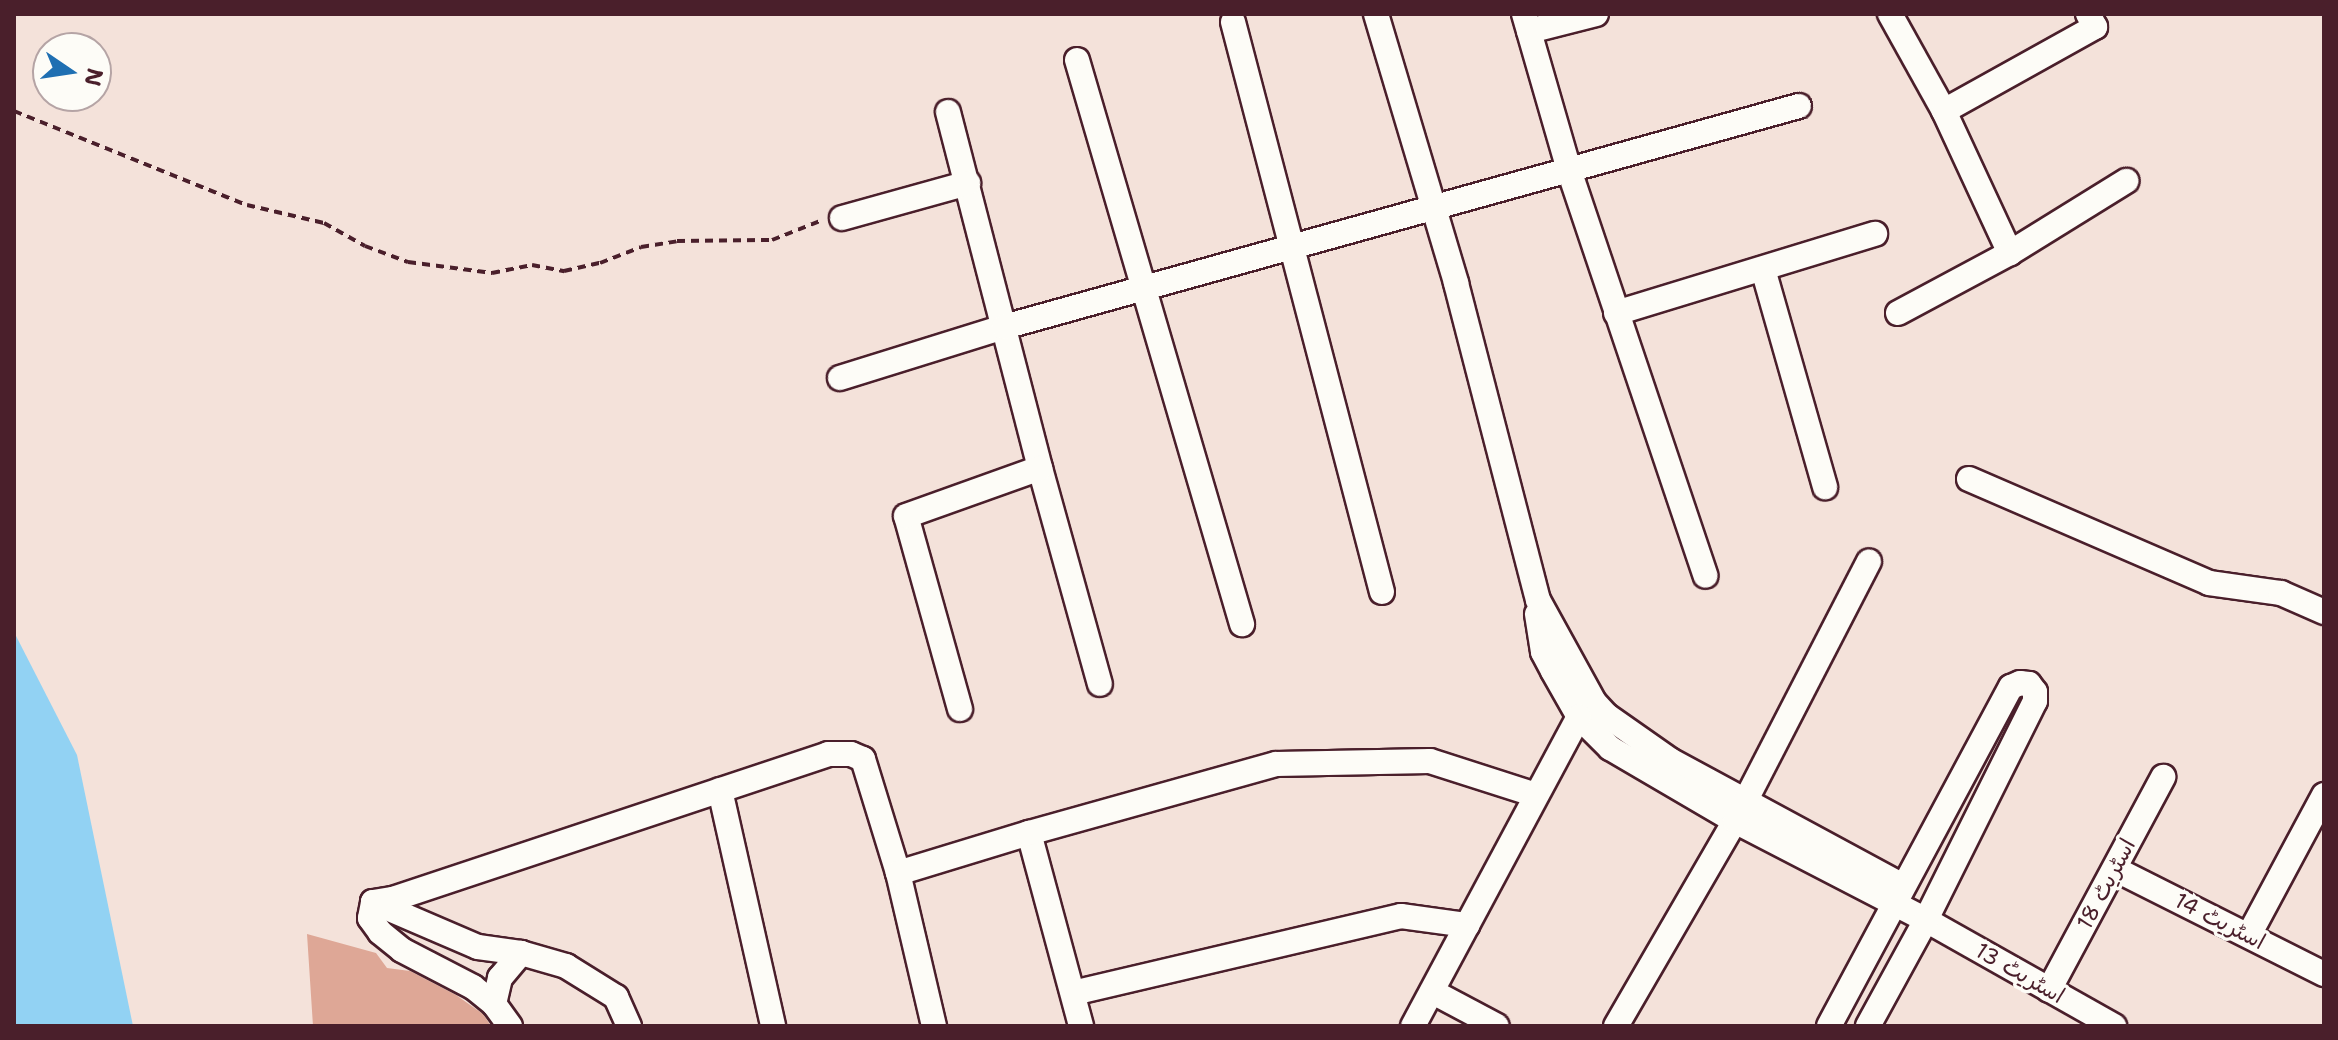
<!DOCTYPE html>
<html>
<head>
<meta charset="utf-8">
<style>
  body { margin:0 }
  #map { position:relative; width:2338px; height:1040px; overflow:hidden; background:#f4e2da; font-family:"Shantell Sans","Playpen Sans Arabic",sans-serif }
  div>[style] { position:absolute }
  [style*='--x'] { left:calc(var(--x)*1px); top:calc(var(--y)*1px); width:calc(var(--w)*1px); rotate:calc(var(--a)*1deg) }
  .water>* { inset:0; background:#92d2f3 }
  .building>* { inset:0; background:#dea796 }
  .path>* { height:4px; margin-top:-2px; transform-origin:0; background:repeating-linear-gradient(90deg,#4a1f2b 0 8px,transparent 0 14px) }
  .roads { filter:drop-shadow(2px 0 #4a1f2b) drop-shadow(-2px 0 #4a1f2b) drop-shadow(0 2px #4a1f2b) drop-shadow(0 -2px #4a1f2b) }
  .minor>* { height:24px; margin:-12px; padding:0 12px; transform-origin:12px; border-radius:12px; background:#fdfcf7 }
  span { translate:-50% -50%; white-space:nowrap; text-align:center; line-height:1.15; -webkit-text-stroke:7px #fdfcf7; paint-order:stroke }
  .street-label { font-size:22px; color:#4a1f2b }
  .frame { position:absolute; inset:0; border:16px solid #4a1f2b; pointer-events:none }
  .north { position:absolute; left:32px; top:32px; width:80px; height:80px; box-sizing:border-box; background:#fdfcf7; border:2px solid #b5a4a5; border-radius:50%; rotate:103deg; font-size:22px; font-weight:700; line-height:32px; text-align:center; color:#4a1f2b }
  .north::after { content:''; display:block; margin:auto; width:28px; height:36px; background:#1f6fb2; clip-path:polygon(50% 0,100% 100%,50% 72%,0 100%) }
</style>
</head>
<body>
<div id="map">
  <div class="water">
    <div style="clip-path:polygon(14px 632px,77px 755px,133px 1026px,14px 1026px)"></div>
  </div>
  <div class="building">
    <div style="clip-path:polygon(307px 934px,376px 953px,387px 968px,410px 971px,456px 995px,483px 1014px,491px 1026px,313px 1026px)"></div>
  </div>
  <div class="path">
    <div style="--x:14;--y:111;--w:251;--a:22"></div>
    <div style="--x:247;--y:205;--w:79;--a:13.2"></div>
    <div style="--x:324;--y:223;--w:47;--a:29.3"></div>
    <div style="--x:365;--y:246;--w:46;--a:20.4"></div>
    <div style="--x:408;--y:262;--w:85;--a:7.5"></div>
    <div style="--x:492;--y:273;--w:41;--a:-11.3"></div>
    <div style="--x:532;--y:265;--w:33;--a:11"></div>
    <div style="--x:564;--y:271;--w:37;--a:-13"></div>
    <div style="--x:600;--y:263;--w:44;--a:-21.3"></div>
    <div style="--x:641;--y:247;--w:36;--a:-9"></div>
    <div style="--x:677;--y:241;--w:95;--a:-0.6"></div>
    <div style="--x:772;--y:240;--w:52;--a:-21.6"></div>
  </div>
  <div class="roads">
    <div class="minor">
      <div style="--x:1376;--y:14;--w:281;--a:73.4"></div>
      <div style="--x:1456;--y:283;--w:327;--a:75.5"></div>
      <div style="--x:1538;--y:600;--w:116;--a:61.2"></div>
      <div style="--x:1594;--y:702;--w:18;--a:47"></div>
      <div style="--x:1606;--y:715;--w:78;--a:35.1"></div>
      <div style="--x:1670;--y:760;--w:265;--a:28.4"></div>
      <div style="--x:1524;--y:14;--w:162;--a:73.9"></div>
      <div style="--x:1569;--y:170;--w:428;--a:71.4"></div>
      <div style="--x:1890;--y:14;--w:111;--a:60.9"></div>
      <div style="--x:1944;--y:111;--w:157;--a:65.1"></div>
      <div style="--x:1233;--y:22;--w:589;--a:75.35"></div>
      <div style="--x:1529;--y:31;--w:69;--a:-14.2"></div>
      <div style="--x:1077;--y:60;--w:588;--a:73.69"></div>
      <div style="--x:1944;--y:111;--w:173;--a:-29.1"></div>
      <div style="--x:2095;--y:27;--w:15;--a:-118"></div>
      <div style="--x:948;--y:112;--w:368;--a:75.5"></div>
      <div style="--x:1040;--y:468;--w:224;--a:74.5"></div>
      <div style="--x:842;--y:218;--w:131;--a:-15.5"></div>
      <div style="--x:1763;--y:269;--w:227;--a:74.1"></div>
      <div style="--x:1616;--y:313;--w:271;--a:-17"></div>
      <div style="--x:1898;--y:313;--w:127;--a:-28.2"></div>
      <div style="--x:2010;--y:253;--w:137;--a:-31.8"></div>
      <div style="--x:840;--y:378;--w:172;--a:-17.3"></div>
      <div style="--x:1004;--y:327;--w:825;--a:-15.54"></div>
      <div style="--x:1969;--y:479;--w:262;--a:23.4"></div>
      <div style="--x:2209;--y:583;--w:73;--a:7.9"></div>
      <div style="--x:2281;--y:593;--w:47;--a:23.8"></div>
      <div style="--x:1537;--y:614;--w:38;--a:81"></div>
      <div style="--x:1543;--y:652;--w:21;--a:62"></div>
      <div style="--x:1553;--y:671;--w:53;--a:60.5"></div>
      <div style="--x:1579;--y:717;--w:44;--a:45"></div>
      <div style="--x:1610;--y:748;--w:145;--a:30.3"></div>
      <div style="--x:1735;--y:821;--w:215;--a:27.4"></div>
      <div style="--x:1926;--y:920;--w:216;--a:29.4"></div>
      <div style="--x:960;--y:709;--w:200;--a:-105.6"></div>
      <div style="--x:906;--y:516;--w:142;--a:-19.7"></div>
      <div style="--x:720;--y:790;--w:242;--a:77.3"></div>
      <div style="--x:1029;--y:833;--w:200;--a:74.9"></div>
      <div style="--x:2115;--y:869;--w:234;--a:26.7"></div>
      <div style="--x:373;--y:902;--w:20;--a:-9"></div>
      <div style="--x:393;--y:899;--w:459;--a:-18.4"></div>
      <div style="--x:828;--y:754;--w:23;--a:0"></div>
      <div style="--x:851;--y:754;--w:13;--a:23"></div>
      <div style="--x:863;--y:759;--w:119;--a:72.9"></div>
      <div style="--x:2249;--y:935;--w:159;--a:-61.8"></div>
      <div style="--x:2049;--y:990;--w:242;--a:-61.8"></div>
      <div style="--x:1433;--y:992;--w:72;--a:28"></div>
      <div style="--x:1073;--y:993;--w:337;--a:-13.2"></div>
      <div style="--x:1401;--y:916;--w:67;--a:7.8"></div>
      <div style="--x:494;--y:1004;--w:27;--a:-77"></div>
      <div style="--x:500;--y:978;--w:33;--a:-50"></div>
      <div style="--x:510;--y:1026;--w:27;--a:-126"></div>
      <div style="--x:494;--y:1004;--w:27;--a:-141"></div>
      <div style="--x:473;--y:987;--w:80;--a:-152.5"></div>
      <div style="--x:402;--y:950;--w:28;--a:-141"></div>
      <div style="--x:380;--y:932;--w:17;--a:-126"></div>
      <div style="--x:370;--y:918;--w:16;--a:-79"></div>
      <div style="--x:373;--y:902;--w:114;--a:23.2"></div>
      <div style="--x:478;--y:947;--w:43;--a:7.9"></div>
      <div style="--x:521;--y:953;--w:47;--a:16.1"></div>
      <div style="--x:566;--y:966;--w:59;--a:31.8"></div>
      <div style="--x:616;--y:997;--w:32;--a:66"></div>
      <div style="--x:934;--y:1026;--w:157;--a:-103.2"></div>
      <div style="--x:898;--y:873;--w:137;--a:-17"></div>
      <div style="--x:1029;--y:833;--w:256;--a:-15.6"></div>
      <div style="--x:1276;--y:764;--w:154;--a:-1.1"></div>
      <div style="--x:1430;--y:761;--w:111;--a:17.8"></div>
      <div style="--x:1413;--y:1026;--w:351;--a:-61.8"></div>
      <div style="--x:1616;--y:1026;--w:237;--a:-59.9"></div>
      <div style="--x:1735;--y:821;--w:292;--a:-62.7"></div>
      <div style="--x:1829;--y:1026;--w:385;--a:-61.8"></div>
      <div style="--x:2011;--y:687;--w:10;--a:-24"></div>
      <div style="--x:2020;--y:683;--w:9;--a:6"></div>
      <div style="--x:2029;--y:684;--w:10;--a:53"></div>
      <div style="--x:2035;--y:692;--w:9;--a:90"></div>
      <div style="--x:2035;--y:701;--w:245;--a:116.5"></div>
      <div style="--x:1926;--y:920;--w:121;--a:118.7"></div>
    </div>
  </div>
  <div class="street-label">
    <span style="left:2106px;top:884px;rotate:-62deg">اسٹریٹ 18</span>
    <span style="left:2220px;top:921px;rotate:27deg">اسٹریٹ 14</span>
    <span style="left:2020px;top:973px;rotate:30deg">اسٹریٹ 13</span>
  </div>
  <div class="frame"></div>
  <div class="north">N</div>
</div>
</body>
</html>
